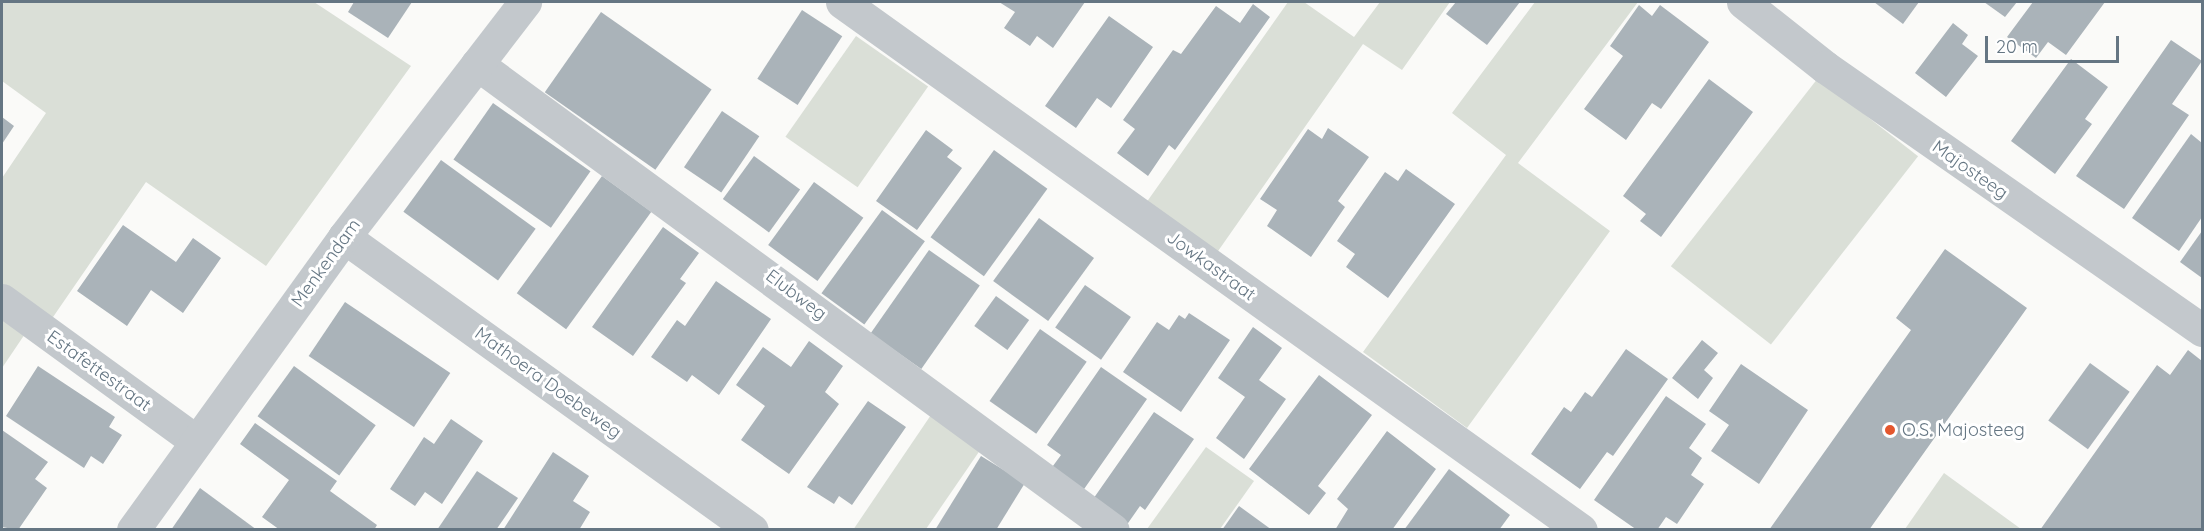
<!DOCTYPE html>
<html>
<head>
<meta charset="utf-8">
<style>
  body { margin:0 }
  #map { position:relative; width:2204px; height:531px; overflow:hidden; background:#fafaf8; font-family:Quicksand,sans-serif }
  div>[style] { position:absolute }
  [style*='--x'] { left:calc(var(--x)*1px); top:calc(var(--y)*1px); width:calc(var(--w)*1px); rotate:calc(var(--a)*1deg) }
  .green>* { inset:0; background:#dadfd7; transform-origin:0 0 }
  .building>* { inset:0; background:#aab3b9; transform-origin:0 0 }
  .minor>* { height:33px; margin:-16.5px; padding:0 16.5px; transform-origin:16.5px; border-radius:16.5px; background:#c3c8cc }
  .dots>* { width:16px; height:16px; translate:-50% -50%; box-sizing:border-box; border:3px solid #fff; border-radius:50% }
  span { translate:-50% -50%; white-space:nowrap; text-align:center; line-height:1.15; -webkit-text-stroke:6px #fff; paint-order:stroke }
  .street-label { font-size:18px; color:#657683 }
  .poi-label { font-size:18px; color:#657683 }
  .left { translate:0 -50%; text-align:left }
  .frame { position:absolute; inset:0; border:3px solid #657683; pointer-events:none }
  .scale { position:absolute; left:1985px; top:36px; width:134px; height:27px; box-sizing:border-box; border:3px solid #657683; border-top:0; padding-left:8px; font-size:18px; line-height:21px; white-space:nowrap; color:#657683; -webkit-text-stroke:4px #fff; paint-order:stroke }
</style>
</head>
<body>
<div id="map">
  <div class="green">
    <div style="clip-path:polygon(2px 2px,314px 2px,411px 66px,266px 266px,146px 182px,51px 320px,2px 284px,2px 178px,46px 113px,2px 81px)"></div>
    <div style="clip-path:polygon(1288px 2px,1304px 2px,1354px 37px,1380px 2px,1450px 2px,1402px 70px,1363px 44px,1216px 254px,1146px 203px)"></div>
    <div style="clip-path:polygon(1535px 2px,1638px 2px,1518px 163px,1610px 231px,1467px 428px,1363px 352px,1506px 155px,1452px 113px)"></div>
    <div style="left:856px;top:36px;width:88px;height:123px;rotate:35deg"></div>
    <div style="left:1818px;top:78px;width:127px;height:239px;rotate:38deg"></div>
    <div style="clip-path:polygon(2px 308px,29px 328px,2px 368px)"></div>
    <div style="clip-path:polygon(935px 409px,985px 443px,926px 529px,853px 530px)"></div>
    <div style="clip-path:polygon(1206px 447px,1254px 481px,1220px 529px,1147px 529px)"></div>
    <div style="clip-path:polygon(1944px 473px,2021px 529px,1905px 529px)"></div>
  </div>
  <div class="building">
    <div style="clip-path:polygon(354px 2px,412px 2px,388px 38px,348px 12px)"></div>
    <div style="clip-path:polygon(999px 2px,1085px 2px,1053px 48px,1037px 36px,1030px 46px,1004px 28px,1015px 12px)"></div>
    <div style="clip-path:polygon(1456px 2px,1520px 2px,1487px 45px,1446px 14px)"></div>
    <div style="clip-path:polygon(1874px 2px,1919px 2px,1903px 24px)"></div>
    <div style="clip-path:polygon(1984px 2px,2017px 2px,2005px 17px)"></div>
    <div style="clip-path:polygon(2033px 2px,2105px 2px,2066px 55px,2048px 42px,2036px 58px,2007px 37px)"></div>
    <div style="clip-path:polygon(1253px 4px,1270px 17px,1175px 150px,1169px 145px,1148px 176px,1117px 153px,1135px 129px,1123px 120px,1173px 50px,1181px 54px,1216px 6px,1240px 23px)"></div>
    <div style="clip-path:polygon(1639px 5px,1652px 16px,1660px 5px,1709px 42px,1661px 109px,1652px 103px,1626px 140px,1584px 109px,1623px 56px,1610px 46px)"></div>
    <div style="left:802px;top:10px;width:48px;height:82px;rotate:33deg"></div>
    <div style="left:601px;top:12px;width:135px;height:98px;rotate:35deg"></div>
    <div style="clip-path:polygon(1109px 16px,1153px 47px,1111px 108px,1097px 98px,1076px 128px,1045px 106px)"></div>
    <div style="clip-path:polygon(1953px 23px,1968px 35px,1962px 44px,1978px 56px,1946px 97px,1915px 73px)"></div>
    <div style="clip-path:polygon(2171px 40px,2202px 61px,2172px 104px,2189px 115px,2124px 209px,2076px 176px)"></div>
    <div style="clip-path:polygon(2071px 59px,2108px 87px,2085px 119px,2092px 124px,2055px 174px,2011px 141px)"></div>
    <div style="clip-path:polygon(1709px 79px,1753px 112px,1661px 237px,1640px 221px,1646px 214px,1623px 196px)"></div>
    <div style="left:493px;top:103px;width:119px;height:69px;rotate:35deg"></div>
    <div style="left:722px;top:111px;width:45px;height:68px;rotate:34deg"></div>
    <div style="clip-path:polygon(2px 117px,14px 126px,2px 144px)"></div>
    <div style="clip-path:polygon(1328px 128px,1369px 157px,1338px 201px,1345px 207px,1311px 257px,1267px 226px,1277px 210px,1260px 199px,1308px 129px,1322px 139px)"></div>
    <div style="clip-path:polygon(926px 130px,953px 150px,947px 157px,962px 168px,917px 230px,876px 201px)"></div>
    <div style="clip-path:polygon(2191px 134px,2202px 143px,2202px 217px,2179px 251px,2132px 218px)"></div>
    <div style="left:994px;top:150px;width:66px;height:108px;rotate:36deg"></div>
    <div style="left:754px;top:156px;width:57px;height:53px;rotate:36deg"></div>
    <div style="left:441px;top:160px;width:117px;height:64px;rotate:36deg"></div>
    <div style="clip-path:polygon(1406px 169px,1455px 204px,1388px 298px,1346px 267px,1355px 254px,1337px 241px,1385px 172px,1398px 181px)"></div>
    <div style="left:602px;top:176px;width:61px;height:145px;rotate:36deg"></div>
    <div style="left:814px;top:182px;width:61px;height:78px;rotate:36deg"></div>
    <div style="left:882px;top:210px;width:53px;height:103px;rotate:36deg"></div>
    <div style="left:1039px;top:218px;width:68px;height:78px;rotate:36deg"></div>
    <div style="clip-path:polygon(123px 225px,176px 262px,193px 238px,221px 258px,183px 313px,151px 290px,127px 326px,77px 291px)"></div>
    <div style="clip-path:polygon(663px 227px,699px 253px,680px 279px,686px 283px,633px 356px,592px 327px)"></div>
    <div style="clip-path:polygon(2202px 231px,2202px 278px,2180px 262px)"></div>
    <div style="clip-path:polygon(1945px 249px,2027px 308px,1869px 530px,1769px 530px,1911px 330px,1896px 318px)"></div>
    <div style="left:929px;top:250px;width:62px;height:102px;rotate:35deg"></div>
    <div style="clip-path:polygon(716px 281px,771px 319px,719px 395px,692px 375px,687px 382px,651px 357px,677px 320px,685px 326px)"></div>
    <div style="left:1085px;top:285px;width:56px;height:52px;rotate:35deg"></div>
    <div style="left:996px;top:296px;width:41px;height:37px;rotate:36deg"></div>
    <div style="left:345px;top:302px;width:127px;height:65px;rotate:34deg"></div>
    <div style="clip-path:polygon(1189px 313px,1230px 340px,1181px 412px,1123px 372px,1157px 322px,1169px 330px,1179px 315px,1185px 319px)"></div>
    <div style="clip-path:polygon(1253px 327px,1282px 348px,1259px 380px,1286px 399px,1244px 459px,1216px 438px,1245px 397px,1218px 378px)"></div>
    <div style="left:1040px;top:329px;width:57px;height:88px;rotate:35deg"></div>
    <div style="clip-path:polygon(1702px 340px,1718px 353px,1704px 370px,1713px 378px,1698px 399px,1672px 378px)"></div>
    <div style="clip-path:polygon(809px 341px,843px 366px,825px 392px,839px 404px,789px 474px,741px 440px,765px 406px,736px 385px,763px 347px,791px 367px)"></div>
    <div style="clip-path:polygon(1626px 349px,1668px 379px,1613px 456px,1607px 452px,1580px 489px,1531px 454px,1564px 407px,1571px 412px,1585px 392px,1592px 397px)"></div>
    <div style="clip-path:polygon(2188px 350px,2202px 361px,2202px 530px,2040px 530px,2157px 365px,2170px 375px)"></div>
    <div style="left:2090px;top:363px;width:49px;height:71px;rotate:36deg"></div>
    <div style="clip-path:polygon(1741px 364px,1808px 410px,1759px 484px,1711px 451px,1729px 425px,1709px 411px)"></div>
    <div style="clip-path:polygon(38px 366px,115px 417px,109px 427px,122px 435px,103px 464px,91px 456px,84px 468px,6px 416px)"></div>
    <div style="left:294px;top:366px;width:101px;height:62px;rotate:36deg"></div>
    <div style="clip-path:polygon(1101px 367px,1147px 399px,1082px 492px,1050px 470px,1061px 455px,1047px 445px)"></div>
    <div style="clip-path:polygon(1319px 375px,1372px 415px,1318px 486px,1326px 493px,1309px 515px,1249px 469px)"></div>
    <div style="clip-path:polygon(1666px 396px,1706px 424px,1689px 448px,1702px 458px,1691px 475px,1704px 484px,1677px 524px,1666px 517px,1657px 530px,1637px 530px,1594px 500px)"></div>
    <div style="clip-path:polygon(868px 401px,906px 427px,852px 505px,839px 496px,834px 504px,807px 487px)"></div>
    <div style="clip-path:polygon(1154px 412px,1194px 439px,1145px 510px,1140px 506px,1126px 526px,1091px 502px)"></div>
    <div style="clip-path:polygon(451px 419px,483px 441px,442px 504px,425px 492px,415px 506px,390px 489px,424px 437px,434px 444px)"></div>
    <div style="clip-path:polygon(255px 423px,337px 481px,330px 491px,377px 525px,374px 530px,280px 530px,262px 517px,289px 480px,240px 444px)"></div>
    <div style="clip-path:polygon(2px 430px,48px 462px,35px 479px,47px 488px,18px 530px,2px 527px)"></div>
    <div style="clip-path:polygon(1387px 431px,1436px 469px,1392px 530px,1335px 530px,1348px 509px,1337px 499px)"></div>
    <div style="clip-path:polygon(553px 452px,589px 476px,573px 501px,590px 512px,579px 530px,503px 530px)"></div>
    <div style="clip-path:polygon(981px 456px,1025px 483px,996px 530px,935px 530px)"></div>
    <div style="clip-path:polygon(1449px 469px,1510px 515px,1499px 530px,1404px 530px)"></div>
    <div style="clip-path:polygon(477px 471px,518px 498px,496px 530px,437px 530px)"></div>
    <div style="clip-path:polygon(200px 488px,257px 530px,171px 530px)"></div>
    <div style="clip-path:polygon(1239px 506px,1272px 530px,1222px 530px)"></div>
  </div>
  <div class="minor">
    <div style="--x:842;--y:2;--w:908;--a:35.55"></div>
    <div style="--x:1743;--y:2;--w:105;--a:38.4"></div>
    <div style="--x:1825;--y:67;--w:460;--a:34.9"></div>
    <div style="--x:477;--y:64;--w:788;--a:36.23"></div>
    <div style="--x:344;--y:237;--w:502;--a:35.68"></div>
    <div style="--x:2;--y:300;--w:240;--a:36"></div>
    <div style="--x:133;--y:530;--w:361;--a:-54.2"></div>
    <div style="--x:344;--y:237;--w:297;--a:-52.4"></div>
  </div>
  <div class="dots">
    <div style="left:1890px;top:430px;background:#e4572e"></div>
  </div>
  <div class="street-label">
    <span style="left:1970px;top:170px;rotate:35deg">Majosteeg</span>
    <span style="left:326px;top:263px;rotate:-54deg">Menkendam</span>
    <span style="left:1211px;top:266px;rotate:36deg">Jowkastraat</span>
    <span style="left:796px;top:295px;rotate:37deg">Elubweg</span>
    <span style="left:99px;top:371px;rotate:36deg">Estafettestraat</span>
    <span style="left:548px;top:383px;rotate:36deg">Mathoera Doebeweg</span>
  </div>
  <div class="poi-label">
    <span class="left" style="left:1902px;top:430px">O.S. Majosteeg</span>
  </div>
  <div class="frame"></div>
  <div class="scale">20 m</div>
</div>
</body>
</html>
